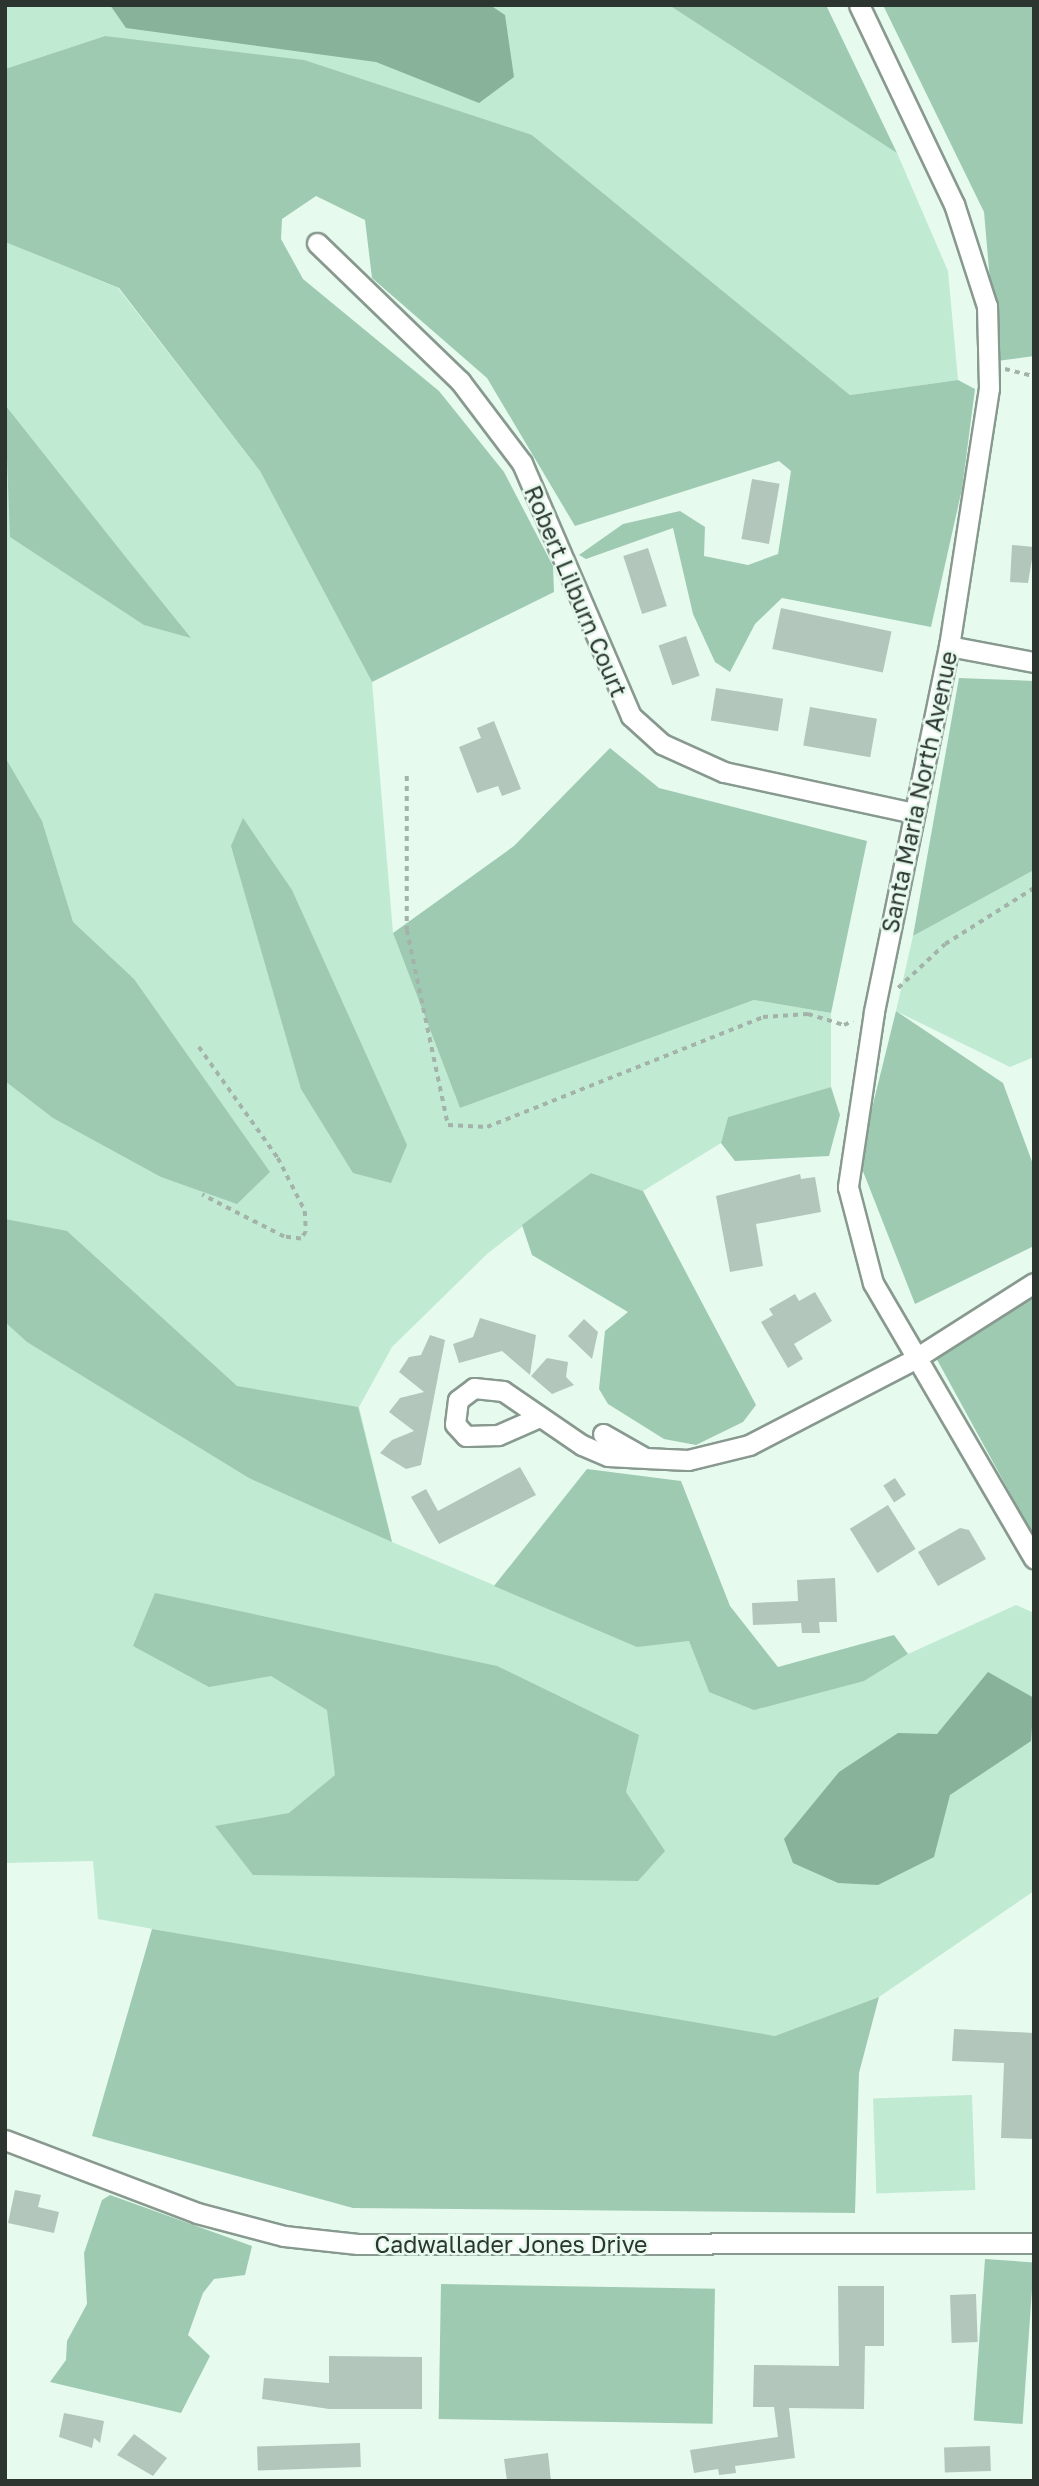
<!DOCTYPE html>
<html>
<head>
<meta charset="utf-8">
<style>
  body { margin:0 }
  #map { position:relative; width:1039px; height:2486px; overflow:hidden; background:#e7faee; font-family:"Golos Text",sans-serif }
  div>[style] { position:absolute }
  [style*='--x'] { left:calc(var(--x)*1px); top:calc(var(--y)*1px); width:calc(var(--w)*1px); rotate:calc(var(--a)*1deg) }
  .green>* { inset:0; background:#c0ead2; transform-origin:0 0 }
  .forest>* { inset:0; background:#9ecab1; transform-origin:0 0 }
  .water>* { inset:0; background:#88b39a }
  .building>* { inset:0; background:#b3c6bb; transform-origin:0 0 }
  .path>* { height:3.5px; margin-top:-1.75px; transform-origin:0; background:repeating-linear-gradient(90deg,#a4b3aa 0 5px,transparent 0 10px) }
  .roads { filter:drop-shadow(2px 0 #88998f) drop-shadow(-2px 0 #88998f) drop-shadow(0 2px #88998f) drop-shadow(0 -2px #88998f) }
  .minor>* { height:19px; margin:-9.5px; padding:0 9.5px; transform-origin:9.5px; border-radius:9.5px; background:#fff }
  span { translate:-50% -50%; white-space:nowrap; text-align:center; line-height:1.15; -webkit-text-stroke:5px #e7faee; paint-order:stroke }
  .street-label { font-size:23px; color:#2d3530 }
  .frame { position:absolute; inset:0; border:7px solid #2d3530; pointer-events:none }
</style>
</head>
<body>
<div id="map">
  <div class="green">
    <div style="clip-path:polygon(5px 5px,711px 5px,897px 153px,948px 271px,958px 380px,850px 395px,532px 135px,105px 36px,5px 69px)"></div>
    <div style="clip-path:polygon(5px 242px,118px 288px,260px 471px,372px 682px,393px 933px,460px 1108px,754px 1000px,831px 1013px,831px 1087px,728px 1117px,721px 1143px,643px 1191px,591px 1173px,487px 1254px,392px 1347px,359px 1407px,392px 1542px,637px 1646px,689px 1641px,709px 1692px,864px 1681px,908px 1654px,1016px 1605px,1034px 1613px,1034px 1891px,879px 1997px,776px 2036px,654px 2020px,98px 1919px,93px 1861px,5px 1863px)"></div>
    <div style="clip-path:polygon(1034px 870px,1034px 1057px,1010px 1067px,896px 1011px,913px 936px)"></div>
    <div style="left:972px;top:2095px;width:95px;height:99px;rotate:88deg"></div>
  </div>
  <div class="forest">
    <div style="clip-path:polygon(669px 5px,826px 5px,897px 153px)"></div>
    <div style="clip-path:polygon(883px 5px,1034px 5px,1034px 356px,997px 361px,984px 212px)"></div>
    <div style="clip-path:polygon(105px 36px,304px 60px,532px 135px,850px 395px,958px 380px,975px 389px,962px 489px,931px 627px,782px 598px,755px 624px,730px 672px,715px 662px,693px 614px,673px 528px,586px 559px,579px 555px,623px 524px,680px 511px,705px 527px,704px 556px,748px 565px,778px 554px,791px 471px,779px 461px,575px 526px,487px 378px,372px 278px,365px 220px,316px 196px,282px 219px,281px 239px,303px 279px,439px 391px,504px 472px,553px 566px,554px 592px,372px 682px,260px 471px,119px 288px,5px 242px,5px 69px)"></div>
    <div style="clip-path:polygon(5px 405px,128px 560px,191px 638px,144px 625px,10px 537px)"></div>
    <div style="clip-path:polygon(959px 678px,1034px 681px,1034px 870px,913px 936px)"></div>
    <div style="clip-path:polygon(610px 748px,659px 788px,867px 841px,831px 1013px,754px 1000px,460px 1108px,393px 933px,514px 846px)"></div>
    <div style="clip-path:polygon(5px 757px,42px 821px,73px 922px,134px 979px,270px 1172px,237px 1204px,161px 1177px,53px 1118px,5px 1081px)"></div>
    <div style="clip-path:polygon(243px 818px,292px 890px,407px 1145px,391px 1183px,353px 1173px,301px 1089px,231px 846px)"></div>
    <div style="clip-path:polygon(896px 1011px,1003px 1083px,1034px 1167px,1034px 1246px,915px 1304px,859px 1161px)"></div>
    <div style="clip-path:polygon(831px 1087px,840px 1115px,829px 1156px,735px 1161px,721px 1143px,728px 1117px)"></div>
    <div style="clip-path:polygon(591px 1173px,643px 1191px,756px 1405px,743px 1422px,696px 1445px,664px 1439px,608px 1404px,599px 1389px,605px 1331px,628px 1312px,532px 1255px,522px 1225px)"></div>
    <div style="clip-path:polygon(5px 1219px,67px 1231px,237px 1386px,358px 1407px,392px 1542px,249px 1478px,27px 1342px,5px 1322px)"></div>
    <div style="clip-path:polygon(1034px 1298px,1034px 1537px,935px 1356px)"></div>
    <div style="clip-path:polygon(587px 1469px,681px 1481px,730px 1606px,778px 1667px,894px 1635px,908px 1654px,864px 1681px,754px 1710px,709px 1692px,689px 1641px,637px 1647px,494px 1586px)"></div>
    <div style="clip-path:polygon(155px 1593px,497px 1666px,639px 1735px,626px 1792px,665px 1851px,638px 1881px,253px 1875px,215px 1826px,289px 1813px,335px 1775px,327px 1710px,271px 1676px,209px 1687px,133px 1646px)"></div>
    <div style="clip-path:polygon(152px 1929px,775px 2036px,879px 1997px,859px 2073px,855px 2213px,353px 2208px,92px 2136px)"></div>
    <div style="clip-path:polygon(110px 2195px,252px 2246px,245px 2275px,214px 2279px,203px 2293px,188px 2335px,210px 2356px,181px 2413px,50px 2382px,66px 2360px,67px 2341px,87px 2304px,84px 2253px,102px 2200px)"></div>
    <div style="left:985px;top:2259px;width:49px;height:162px;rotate:4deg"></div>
    <div style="left:441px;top:2284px;width:274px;height:135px;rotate:1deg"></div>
  </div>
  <div class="water">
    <div style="clip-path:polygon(110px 5px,490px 5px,505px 15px,514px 77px,479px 103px,376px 62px,126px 28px)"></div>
    <div style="clip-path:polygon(988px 1672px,1034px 1698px,1031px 1741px,950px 1795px,934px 1857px,878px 1885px,838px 1883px,793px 1863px,784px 1839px,839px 1772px,898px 1733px,937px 1734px)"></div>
  </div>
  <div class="building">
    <div style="left:752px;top:479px;width:28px;height:61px;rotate:10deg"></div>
    <div style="clip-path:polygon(1012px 545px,1034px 547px,1028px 583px,1010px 582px)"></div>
    <div style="left:648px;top:548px;width:61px;height:26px;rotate:72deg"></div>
    <div style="left:781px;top:608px;width:113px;height:42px;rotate:12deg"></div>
    <div style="left:686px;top:636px;width:42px;height:29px;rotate:71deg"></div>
    <div style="left:716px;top:688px;width:68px;height:33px;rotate:9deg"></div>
    <div style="left:810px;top:707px;width:68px;height:39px;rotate:10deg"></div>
    <div style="clip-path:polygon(494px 721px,521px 789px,502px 796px,498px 786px,477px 793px,459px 747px,481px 738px,477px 728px)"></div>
    <div style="clip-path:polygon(800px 1174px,801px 1179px,815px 1177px,821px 1212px,756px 1224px,763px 1266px,730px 1272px,716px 1196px)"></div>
    <div style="clip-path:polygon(815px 1292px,832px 1321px,794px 1344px,803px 1359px,788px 1368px,761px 1322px,773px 1315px,769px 1309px,795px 1294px,799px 1301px)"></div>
    <div style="clip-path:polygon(480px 1318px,536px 1335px,530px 1375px,502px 1351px,459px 1363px,453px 1344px,473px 1337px)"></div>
    <div style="clip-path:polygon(584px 1319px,598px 1332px,592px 1359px,568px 1336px)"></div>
    <div style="clip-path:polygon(430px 1335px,445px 1340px,421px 1465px,406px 1469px,380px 1453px,392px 1440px,414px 1431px,389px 1412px,400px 1398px,424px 1392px,399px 1372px,409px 1357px,421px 1355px)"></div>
    <div style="clip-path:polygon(547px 1358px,568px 1362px,566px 1377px,574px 1385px,552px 1394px,531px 1376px)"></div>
    <div style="clip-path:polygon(520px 1467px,536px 1495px,439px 1544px,411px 1497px,426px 1489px,438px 1511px)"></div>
    <div style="left:895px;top:1478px;width:20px;height:14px;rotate:57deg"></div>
    <div style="left:888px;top:1505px;width:52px;height:45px;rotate:58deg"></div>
    <div style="clip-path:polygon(960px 1528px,969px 1530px,986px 1559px,938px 1586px,918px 1552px)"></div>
    <div style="clip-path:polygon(835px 1578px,837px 1622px,819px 1622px,820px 1633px,802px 1633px,801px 1623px,753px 1625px,752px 1603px,798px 1601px,797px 1580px)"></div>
    <div style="clip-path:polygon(954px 2029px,1034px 2033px,1034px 2139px,1001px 2138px,1004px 2063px,952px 2061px)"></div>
    <div style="clip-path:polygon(15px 2190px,41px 2195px,38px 2207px,59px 2212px,54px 2233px,8px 2223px)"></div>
    <div style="clip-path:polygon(838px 2286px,884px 2286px,884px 2346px,865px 2346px,864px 2409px,789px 2408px,795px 2458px,735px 2466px,736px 2473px,719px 2475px,718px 2469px,694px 2473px,690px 2450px,778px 2437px,774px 2407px,753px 2407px,754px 2365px,839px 2366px)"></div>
    <div style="left:976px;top:2294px;width:48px;height:26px;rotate:88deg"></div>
    <div style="clip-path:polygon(329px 2356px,422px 2357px,422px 2409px,329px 2409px,262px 2399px,264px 2378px,329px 2383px)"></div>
    <div style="clip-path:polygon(64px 2413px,104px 2421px,100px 2443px,94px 2438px,92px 2448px,59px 2437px)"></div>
    <div style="clip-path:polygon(134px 2434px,167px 2458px,153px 2476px,117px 2455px)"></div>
    <div style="left:360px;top:2443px;width:24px;height:103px;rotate:88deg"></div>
    <div style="left:990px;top:2446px;width:25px;height:46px;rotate:88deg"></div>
    <div style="clip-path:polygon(548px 2453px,551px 2481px,507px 2481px,504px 2459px)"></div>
  </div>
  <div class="path">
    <div style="--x:1005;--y:369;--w:30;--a:14"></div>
    <div style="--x:407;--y:776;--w:154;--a:90"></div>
    <div style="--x:407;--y:930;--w:199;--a:78.1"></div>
    <div style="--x:448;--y:1125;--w:39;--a:3"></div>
    <div style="--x:487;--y:1127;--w:297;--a:-21.7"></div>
    <div style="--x:763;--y:1017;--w:45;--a:-3.8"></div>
    <div style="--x:808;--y:1014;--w:38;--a:17"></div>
    <div style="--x:844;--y:1025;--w:10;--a:-24"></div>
    <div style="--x:898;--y:988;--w:64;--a:-43.1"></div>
    <div style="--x:945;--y:944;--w:105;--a:-32.2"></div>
    <div style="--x:199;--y:1047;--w:136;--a:54.6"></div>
    <div style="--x:278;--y:1158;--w:59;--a:63"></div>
    <div style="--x:305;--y:1211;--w:21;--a:87"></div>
    <div style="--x:306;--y:1232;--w:9;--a:126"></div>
    <div style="--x:301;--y:1239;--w:17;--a:-173"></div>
    <div style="--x:284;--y:1237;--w:92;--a:-152.9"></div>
  </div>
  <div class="roads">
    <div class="minor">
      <div style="--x:859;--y:5;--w:221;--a:64.5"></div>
      <div style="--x:954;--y:204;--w:107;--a:72.1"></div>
      <div style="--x:987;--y:306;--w:82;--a:88.6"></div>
      <div style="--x:989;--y:388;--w:261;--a:98.8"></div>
      <div style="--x:949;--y:646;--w:374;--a:101.6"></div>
      <div style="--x:874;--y:1012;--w:177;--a:98.5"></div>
      <div style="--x:848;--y:1187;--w:99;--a:75.4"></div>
      <div style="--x:873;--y:1283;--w:319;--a:59.7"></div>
      <div style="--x:317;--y:243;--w:199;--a:44"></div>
      <div style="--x:460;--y:381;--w:103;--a:52.9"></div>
      <div style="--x:522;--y:463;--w:275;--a:66.7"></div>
      <div style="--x:631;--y:716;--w:42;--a:42.1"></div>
      <div style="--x:662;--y:744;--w:68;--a:24.3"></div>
      <div style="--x:724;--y:772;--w:194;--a:12.2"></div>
      <div style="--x:949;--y:646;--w:86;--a:10.7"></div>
      <div style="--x:537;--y:1418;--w:43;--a:156.4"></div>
      <div style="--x:498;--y:1435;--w:32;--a:178"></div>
      <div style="--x:466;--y:1436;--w:16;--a:-133"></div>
      <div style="--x:455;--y:1424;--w:24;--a:-83"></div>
      <div style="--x:458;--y:1400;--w:20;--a:-37"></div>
      <div style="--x:474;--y:1388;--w:29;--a:6"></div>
      <div style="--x:503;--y:1391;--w:96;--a:34.4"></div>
      <div style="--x:582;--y:1445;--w:28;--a:23"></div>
      <div style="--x:608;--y:1456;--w:33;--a:3"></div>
      <div style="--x:603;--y:1434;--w:48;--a:29.7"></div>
      <div style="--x:645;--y:1458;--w:43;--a:2.7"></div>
      <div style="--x:688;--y:1460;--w:63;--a:-13.8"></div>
      <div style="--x:749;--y:1445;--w:185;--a:-27.4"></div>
      <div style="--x:913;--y:1360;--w:143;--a:-32.5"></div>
      <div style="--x:5;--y:2140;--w:205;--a:20.8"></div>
      <div style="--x:197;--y:2213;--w:90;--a:14.8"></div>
      <div style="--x:284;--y:2236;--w:74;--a:6.2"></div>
      <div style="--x:358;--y:2244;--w:676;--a:-0.08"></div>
    </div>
  </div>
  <div class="street-label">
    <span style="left:576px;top:591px;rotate:67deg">Robert Lilburn Court</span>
    <span style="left:919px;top:792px;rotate:-78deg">Santa Maria North Avenue</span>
    <span style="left:511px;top:2244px">Cadwallader Jones Drive</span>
  </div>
  <div class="frame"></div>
</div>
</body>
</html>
